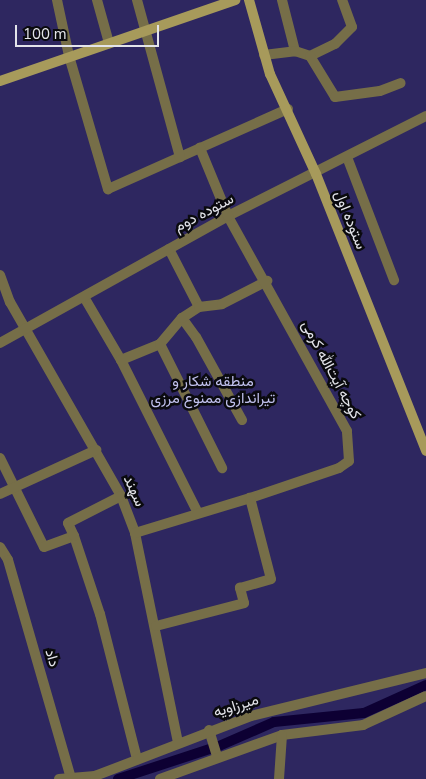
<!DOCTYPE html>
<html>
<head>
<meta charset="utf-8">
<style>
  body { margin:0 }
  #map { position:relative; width:426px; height:779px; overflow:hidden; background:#20202a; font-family:"Nunito Sans",Vazirmatn,sans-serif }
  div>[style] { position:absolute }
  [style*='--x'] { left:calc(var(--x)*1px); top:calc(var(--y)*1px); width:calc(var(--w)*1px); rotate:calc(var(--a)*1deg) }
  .green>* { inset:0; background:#2e2760; transform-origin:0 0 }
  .canal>* { height:10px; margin:-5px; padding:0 5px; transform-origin:5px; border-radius:5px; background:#0d0033 }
  .street>* { height:10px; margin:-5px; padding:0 5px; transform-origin:5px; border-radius:5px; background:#766e48 }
  .secondary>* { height:10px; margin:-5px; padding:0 5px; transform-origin:5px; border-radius:5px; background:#a79a5b }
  span { translate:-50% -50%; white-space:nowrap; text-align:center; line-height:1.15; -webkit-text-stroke:5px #0a0a0e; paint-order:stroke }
  .street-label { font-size:15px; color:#e3e4ea }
  .park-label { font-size:15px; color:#c0c0ed }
  .scale { position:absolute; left:15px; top:25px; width:144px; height:22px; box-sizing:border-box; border:2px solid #e3e4ea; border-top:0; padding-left:6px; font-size:15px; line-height:18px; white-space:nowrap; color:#e3e4ea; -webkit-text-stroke:4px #0a0a0e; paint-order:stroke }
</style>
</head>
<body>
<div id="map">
  <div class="green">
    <div style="left:0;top:0;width:426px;height:779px"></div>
  </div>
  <div class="canal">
    <div style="--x:118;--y:779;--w:106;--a:-18.1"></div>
    <div style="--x:219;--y:746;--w:60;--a:-23.6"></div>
    <div style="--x:274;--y:722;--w:90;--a:-5.7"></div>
    <div style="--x:364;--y:713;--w:68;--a:-24.3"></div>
  </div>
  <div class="street">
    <div style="--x:57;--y:0;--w:57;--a:77.9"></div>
    <div style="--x:69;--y:56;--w:139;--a:73.7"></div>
    <div style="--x:108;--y:189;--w:197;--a:-24"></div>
    <div style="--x:97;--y:0;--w:45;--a:74.4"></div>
    <div style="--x:137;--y:0;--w:163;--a:74.7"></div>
    <div style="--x:282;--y:0;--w:53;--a:75.7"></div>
    <div style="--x:264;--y:55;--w:31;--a:-7"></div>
    <div style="--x:295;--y:51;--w:16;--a:18"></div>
    <div style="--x:310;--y:56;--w:28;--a:-26"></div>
    <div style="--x:335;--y:44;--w:24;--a:-45"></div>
    <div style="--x:352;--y:27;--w:29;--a:-110"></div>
    <div style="--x:310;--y:56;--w:48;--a:58.6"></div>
    <div style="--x:335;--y:97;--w:45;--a:-7.6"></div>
    <div style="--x:380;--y:91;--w:22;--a:-21"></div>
    <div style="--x:347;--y:157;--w:132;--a:69.1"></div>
    <div style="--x:169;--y:249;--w:65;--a:62.7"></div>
    <div style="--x:0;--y:275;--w:29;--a:70"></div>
    <div style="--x:10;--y:302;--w:224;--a:60.2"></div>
    <div style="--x:121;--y:496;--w:40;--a:69"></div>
    <div style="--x:135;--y:533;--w:213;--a:78.4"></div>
    <div style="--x:84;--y:297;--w:73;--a:59.6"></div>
    <div style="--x:121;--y:360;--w:171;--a:63.3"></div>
    <div style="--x:182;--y:318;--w:24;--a:54"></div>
    <div style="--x:196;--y:337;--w:95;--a:61"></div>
    <div style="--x:0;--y:343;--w:261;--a:-29.1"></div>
    <div style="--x:228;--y:216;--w:222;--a:-26.8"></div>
    <div style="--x:160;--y:344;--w:139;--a:63.4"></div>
    <div style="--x:121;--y:360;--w:42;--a:-22.3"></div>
    <div style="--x:160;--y:344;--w:34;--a:-50"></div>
    <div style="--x:182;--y:318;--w:20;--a:-33"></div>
    <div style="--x:199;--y:307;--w:23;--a:-7"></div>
    <div style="--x:222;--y:304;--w:51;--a:-27.1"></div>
    <div style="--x:0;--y:458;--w:99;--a:63.7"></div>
    <div style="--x:44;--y:547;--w:32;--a:-20"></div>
    <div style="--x:74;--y:536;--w:82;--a:71.6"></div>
    <div style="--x:100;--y:614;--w:150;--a:75.7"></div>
    <div style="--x:0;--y:494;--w:106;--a:-24.6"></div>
    <div style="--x:135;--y:533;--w:120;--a:-16.9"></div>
    <div style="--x:250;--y:498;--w:94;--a:-18.6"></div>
    <div style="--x:339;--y:468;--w:12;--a:-35"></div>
    <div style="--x:349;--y:461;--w:30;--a:-94"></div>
    <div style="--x:347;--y:431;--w:246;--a:-119"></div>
    <div style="--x:228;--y:216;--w:74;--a:-112.4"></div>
    <div style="--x:74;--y:536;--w:14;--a:-115"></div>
    <div style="--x:68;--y:523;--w:59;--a:-27"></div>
    <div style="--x:0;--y:547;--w:15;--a:58"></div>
    <div style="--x:8;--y:560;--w:227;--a:73.9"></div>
    <div style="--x:156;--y:626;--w:91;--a:-14.6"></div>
    <div style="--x:244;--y:603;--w:16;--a:-105"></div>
    <div style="--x:240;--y:588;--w:32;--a:-16"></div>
    <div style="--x:271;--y:579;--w:84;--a:-104.5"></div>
    <div style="--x:209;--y:730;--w:27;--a:73"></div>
    <div style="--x:59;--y:779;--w:36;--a:-5"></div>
    <div style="--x:95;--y:776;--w:167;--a:-21"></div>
    <div style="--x:251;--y:716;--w:180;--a:-13.8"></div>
    <div style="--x:160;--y:779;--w:130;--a:-19.8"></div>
    <div style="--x:282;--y:735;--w:82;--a:-7"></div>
    <div style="--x:363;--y:725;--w:69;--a:-24.7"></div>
    <div style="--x:279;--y:779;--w:44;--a:-86.1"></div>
  </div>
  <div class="secondary">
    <div style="--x:249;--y:0;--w:77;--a:74.2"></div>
    <div style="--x:270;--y:74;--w:110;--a:65.3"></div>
    <div style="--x:316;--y:174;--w:298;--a:68.3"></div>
    <div style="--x:0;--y:81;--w:249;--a:-19"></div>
  </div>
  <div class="street-label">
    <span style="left:204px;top:213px;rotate:-28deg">ستوده دوم</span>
    <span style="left:350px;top:220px;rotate:68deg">ستوده اول</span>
    <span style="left:331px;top:370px;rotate:62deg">کوچه آیت‌الله کرمی</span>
    <span style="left:134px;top:491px;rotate:66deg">سهند</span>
    <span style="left:52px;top:658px;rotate:74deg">داد</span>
    <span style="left:236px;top:706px;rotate:-17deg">میرزاویه</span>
  </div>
  <div class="park-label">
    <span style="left:213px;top:390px">منطقه شکار و<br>تیراندازی ممنوع مرزی</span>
  </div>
  <div class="scale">100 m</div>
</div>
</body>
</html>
